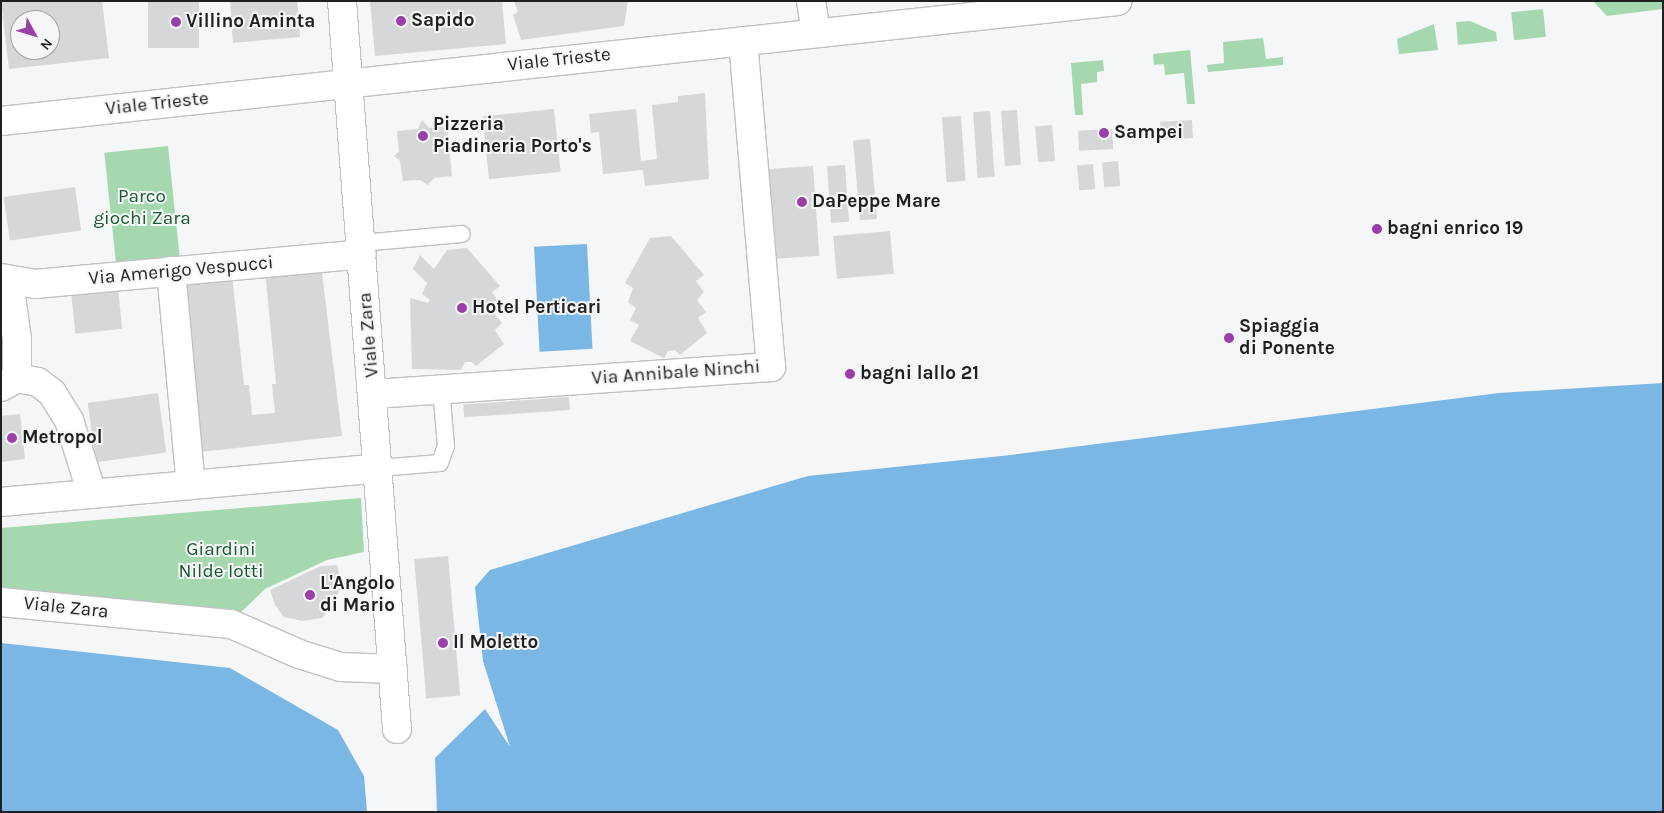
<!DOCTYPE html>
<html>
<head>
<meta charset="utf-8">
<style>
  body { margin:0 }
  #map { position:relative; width:1664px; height:813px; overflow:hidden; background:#f4f6f8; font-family:Karla,sans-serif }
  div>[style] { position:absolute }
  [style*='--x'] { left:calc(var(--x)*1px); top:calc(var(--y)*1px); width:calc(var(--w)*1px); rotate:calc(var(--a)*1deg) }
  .green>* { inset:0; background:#a6d8b0; transform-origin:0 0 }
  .water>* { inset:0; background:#7ab7e4; transform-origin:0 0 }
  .building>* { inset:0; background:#d5d7d9; transform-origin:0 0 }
  .roads { filter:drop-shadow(1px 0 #bfc1c3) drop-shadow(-1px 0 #bfc1c3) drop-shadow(0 1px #bfc1c3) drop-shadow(0 -1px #bfc1c3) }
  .lane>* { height:16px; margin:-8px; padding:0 8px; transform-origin:8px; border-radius:8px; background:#fff }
  .street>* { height:28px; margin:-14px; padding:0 14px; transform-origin:14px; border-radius:14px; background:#fff }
  .dots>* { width:14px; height:14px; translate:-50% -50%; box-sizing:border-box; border:2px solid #f4f6f8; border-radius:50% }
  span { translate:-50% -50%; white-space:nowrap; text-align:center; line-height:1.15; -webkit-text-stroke:4px #f4f6f8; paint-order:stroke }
  .poi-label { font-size:19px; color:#1f1f20; font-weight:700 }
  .left { translate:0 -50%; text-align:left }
  .street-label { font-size:19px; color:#1f1f20 }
  .park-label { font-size:19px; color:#19592d }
  .frame { position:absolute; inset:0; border:2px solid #1f1f20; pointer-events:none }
  .north { position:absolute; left:10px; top:10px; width:50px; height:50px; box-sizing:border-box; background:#f4f6f8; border:1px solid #9fa0a2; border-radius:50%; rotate:129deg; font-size:14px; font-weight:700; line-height:20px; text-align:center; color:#1f1f20 }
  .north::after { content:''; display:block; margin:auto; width:18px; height:22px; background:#9a3ea9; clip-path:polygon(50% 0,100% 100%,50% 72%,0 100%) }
</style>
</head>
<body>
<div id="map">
  <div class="green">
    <div style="clip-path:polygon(1593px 1px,1663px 1px,1663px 9px,1607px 16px)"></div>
    <div style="left:1543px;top:9px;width:28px;height:32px;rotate:84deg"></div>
    <div style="clip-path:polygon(1470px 21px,1496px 32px,1497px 41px,1458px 45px,1456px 22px)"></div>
    <div style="clip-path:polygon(1434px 24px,1438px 50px,1399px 54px,1397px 39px)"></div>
    <div style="clip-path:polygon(1263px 38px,1266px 59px,1283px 57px,1283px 65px,1208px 72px,1207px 65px,1224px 63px,1223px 42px)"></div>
    <div style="clip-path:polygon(1190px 50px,1195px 104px,1187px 104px,1184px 73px,1165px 75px,1164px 64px,1154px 65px,1153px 54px)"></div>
    <div style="clip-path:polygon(1103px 60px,1104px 71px,1097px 72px,1097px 82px,1081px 84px,1083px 115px,1075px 115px,1071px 63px)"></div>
    <div style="left:168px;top:146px;width:118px;height:64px;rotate:84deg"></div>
    <div style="clip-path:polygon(361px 498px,364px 552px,327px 560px,265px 589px,239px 614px,1px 592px,1px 528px)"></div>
  </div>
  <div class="water">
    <div style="left:587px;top:244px;width:105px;height:53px;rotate:87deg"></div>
    <div style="clip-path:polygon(1663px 383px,1663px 812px,437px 812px,435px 758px,485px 709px,510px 747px,483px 661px,475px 587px,490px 570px,808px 476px,1011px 455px,1499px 393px)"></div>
    <div style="clip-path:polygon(1px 643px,230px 668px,338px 730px,364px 776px,367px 812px,1px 812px)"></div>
  </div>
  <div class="building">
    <div style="clip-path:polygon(evenodd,1px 1px,102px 1px,109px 58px,9px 69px,1px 1px,20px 20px,50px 20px,50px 50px,20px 50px,20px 20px)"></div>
    <div style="left:148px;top:1px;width:51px;height:47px"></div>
    <div style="clip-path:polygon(230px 1px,297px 1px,300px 37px,233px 43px)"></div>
    <div style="clip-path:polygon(370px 1px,502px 1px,506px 44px,375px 56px)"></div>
    <div style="clip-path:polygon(514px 1px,628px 1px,624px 26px,521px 40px,513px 15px,518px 12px)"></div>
    <div style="clip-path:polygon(705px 93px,709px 179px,645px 186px,643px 170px,603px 174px,599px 132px,591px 133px,589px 114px,636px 109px,641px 161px,657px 159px,652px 105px,678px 102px,678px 96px)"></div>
    <div style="left:554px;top:109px;width:63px;height:72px;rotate:84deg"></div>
    <div style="left:1017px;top:110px;width:55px;height:16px;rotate:86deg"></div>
    <div style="left:990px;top:111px;width:66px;height:17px;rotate:86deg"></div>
    <div style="left:961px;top:116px;width:65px;height:19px;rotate:86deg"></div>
    <div style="clip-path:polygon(422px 120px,429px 128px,447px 126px,452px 176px,434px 178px,428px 185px,420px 180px,403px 181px,400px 161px,394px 156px,399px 151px,397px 131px,418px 129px)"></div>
    <div style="left:1192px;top:120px;width:18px;height:32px;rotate:87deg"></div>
    <div style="left:1052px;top:125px;width:36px;height:17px;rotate:85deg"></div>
    <div style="left:1112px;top:129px;width:20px;height:34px;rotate:87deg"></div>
    <div style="left:870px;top:139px;width:80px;height:17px;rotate:85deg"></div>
    <div style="left:1118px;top:161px;width:25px;height:16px;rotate:85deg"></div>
    <div style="left:1093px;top:164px;width:25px;height:16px;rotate:85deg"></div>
    <div style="left:845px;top:165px;width:57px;height:18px;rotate:86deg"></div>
    <div style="left:813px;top:166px;width:90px;height:44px;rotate:86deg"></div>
    <div style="left:75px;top:187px;width:44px;height:72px;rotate:82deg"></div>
    <div style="left:890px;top:231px;width:43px;height:57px;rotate:85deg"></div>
    <div style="clip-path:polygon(671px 236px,704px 275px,696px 281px,704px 292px,697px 300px,706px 312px,698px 318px,707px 333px,680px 355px,675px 350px,668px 351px,664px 358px,630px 341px,639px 325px,630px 320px,636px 308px,628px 302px,633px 288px,625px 283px,650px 238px)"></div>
    <div style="clip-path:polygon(467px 248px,500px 286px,492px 292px,501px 304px,493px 312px,502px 323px,495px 330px,504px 344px,476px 366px,472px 362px,465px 362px,461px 370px,412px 369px,410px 298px,428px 303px,430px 300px,422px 294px,427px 283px,413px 269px,420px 255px,434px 269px,447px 250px)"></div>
    <div style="clip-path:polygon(321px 265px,342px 436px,192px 453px,184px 280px,232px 275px,244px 385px,249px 385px,252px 415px,275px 413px,272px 384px,276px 384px,265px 271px)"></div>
    <div style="left:118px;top:289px;width:40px;height:47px;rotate:84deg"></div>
    <div style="left:158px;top:393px;width:60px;height:71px;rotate:82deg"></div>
    <div style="left:569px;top:397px;width:13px;height:106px;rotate:86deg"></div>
    <div style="clip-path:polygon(20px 414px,25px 459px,1px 462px,1px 416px)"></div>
    <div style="left:448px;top:556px;width:140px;height:34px;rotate:85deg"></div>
    <div style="clip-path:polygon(337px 565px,342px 584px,334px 603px,322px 618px,302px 621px,284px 617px,275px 605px,270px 590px,321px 566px)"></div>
  </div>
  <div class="roads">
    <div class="lane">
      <div style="--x:361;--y:243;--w:101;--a:-5.1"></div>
      <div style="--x:379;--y:468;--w:61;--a:-4.7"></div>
      <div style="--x:440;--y:463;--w:18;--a:-71"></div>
      <div style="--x:446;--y:446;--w:57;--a:-95"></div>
    </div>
    <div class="street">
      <div style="--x:342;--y:1;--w:730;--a:85.68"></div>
      <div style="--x:811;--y:1;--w:32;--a:81"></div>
      <div style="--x:1;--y:121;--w:1123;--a:-6.13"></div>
      <div style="--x:171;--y:271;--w:215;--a:84.7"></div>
      <div style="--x:1;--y:278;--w:35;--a:10"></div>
      <div style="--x:35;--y:284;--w:328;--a:-5.2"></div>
      <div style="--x:9;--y:282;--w:58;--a:82"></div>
      <div style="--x:17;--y:339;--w:39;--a:90"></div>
      <div style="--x:1;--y:387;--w:18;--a:-29"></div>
      <div style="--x:17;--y:378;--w:21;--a:11"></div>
      <div style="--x:38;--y:382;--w:18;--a:38"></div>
      <div style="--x:52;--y:393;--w:32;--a:58"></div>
      <div style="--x:69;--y:420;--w:77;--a:72.7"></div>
      <div style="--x:373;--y:394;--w:399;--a:-3.9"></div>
      <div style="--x:771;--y:367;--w:327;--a:-94.9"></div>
      <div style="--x:1;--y:502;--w:380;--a:-5.1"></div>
      <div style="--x:1;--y:602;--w:231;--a:5.5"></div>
      <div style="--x:231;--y:624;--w:74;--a:23.8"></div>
      <div style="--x:299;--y:654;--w:44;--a:17.2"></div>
      <div style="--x:341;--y:667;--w:52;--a:2.2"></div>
    </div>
  </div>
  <div class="dots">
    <div style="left:401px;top:21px;background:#9a3ea9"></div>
    <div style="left:176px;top:22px;background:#9a3ea9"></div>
    <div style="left:1104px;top:133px;background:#9a3ea9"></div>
    <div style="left:423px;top:136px;background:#9a3ea9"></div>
    <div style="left:802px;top:202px;background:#9a3ea9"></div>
    <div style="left:1377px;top:229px;background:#9a3ea9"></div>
    <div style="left:462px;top:308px;background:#9a3ea9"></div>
    <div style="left:1229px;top:338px;background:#9a3ea9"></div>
    <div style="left:850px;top:374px;background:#9a3ea9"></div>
    <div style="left:12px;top:438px;background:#9a3ea9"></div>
    <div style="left:310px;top:595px;background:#9a3ea9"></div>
    <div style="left:443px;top:643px;background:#9a3ea9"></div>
  </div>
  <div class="poi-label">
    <span class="left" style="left:411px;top:21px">Sapido</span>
    <span class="left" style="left:186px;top:22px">Villino Aminta</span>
    <span class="left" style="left:433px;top:136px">Pizzeria<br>Piadineria Porto's</span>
    <span class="left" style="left:1114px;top:133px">Sampei</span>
    <span class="left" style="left:812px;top:202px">DaPeppe Mare</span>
    <span class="left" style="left:1387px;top:229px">bagni enrico 19</span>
    <span class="left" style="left:472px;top:308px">Hotel Perticari</span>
    <span class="left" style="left:1239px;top:338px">Spiaggia<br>di Ponente</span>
    <span class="left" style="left:860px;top:374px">bagni lallo 21</span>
    <span class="left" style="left:22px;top:438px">Metropol</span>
    <span class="left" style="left:320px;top:595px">L'Angolo<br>di Mario</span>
    <span class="left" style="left:453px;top:643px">Il Moletto</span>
  </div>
  <div class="street-label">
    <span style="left:559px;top:60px;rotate:-6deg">Viale Trieste</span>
    <span style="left:157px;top:104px;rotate:-6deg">Viale Trieste</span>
    <span style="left:181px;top:271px;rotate:-5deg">Via Amerigo Vespucci</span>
    <span style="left:369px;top:335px;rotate:-95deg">Viale Zara</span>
    <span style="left:676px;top:373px;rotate:-4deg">Via Annibale Ninchi</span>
    <span style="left:66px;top:608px;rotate:6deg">Viale Zara</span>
  </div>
  <div class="park-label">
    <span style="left:142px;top:208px">Parco<br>giochi Zara</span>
    <span style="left:221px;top:561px">Giardini<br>Nilde Iotti</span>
  </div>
  <div class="frame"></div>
  <div class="north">N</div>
</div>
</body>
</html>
